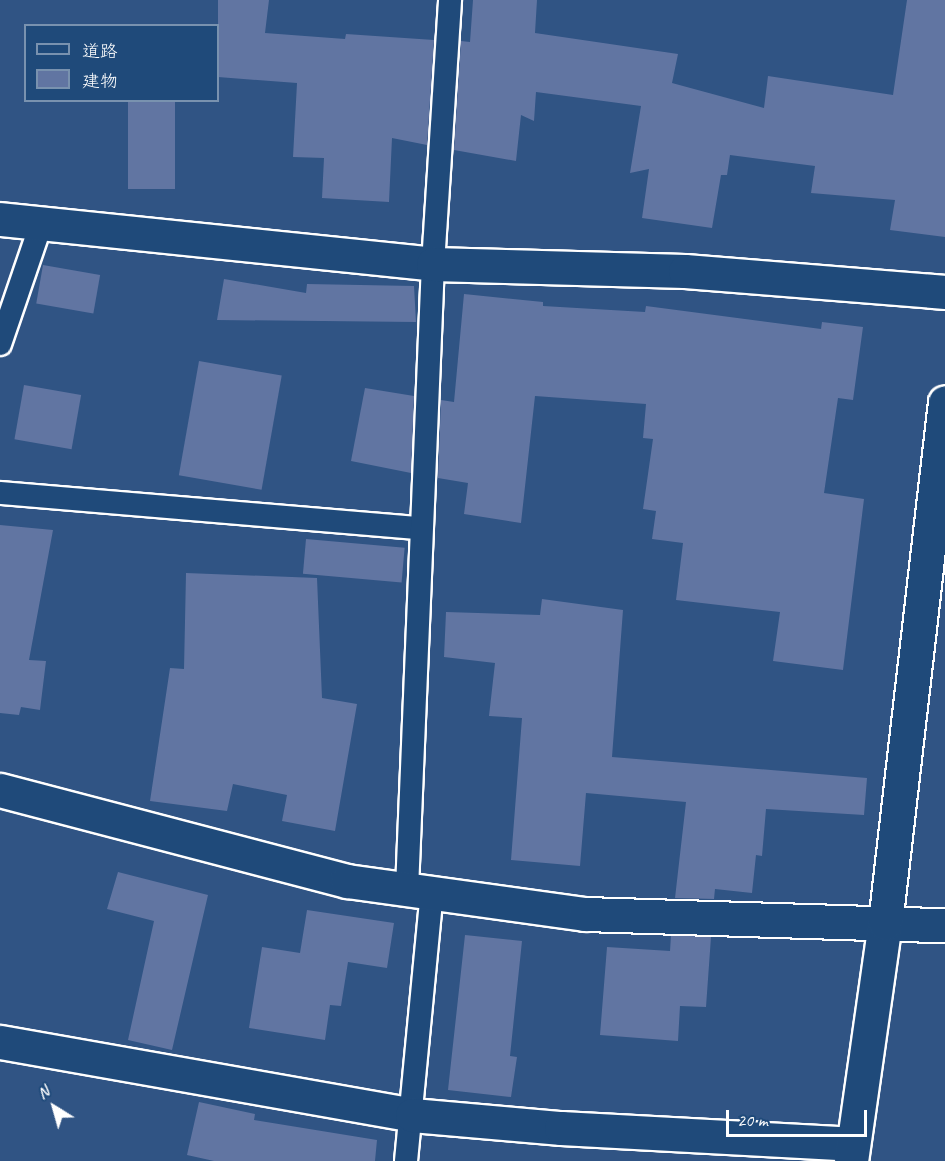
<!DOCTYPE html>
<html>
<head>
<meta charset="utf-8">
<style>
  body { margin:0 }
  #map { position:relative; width:945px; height:1161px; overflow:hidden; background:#305484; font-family:Caveat,"Klee One",sans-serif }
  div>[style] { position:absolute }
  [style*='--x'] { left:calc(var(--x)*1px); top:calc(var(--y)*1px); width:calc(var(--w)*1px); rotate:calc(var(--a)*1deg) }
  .building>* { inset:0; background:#6175a2; transform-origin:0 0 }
  .roads { filter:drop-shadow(2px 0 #fff) drop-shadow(-2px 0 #fff) drop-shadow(0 2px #fff) drop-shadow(0 -2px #fff) }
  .lane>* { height:22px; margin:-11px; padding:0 11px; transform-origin:11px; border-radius:11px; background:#1f4a7a }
  .street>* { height:33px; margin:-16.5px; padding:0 16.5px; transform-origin:16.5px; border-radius:16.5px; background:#1f4a7a }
  .secondary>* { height:33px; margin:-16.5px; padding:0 16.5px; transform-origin:16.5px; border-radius:16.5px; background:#1f4a7a }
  span { translate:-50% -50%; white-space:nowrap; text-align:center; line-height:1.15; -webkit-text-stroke:5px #1f4a7a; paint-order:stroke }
  .legend { position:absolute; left:24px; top:24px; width:195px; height:78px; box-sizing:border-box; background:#1f4a7a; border:2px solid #7992af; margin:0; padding:8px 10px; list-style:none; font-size:18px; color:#fff }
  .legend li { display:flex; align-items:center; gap:12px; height:30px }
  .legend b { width:30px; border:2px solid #7992af }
  .north { position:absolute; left:24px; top:1077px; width:60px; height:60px; -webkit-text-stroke:4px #1f4a7a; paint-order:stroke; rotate:323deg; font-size:16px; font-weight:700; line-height:24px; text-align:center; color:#fff }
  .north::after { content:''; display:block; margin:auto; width:21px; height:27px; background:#fff; clip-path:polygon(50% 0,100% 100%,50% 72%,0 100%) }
  .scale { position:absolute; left:726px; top:1110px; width:141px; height:27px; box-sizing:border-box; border:3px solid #fff; border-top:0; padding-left:8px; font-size:18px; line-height:21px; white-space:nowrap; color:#fff; -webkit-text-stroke:4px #1f4a7a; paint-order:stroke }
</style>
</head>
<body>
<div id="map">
  <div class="building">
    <div style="clip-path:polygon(218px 0,269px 0,265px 33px,345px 39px,346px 34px,434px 40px,427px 145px,392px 138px,389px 202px,322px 198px,324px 158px,293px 157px,297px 83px,218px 77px)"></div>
    <div style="clip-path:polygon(473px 0,537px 0,535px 33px,678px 54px,672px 83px,764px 108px,768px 76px,893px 95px,907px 0,945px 0,945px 237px,890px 230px,895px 200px,811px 193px,815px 166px,730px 155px,727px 175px,721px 175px,712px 228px,642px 218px,649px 169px,630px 173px,641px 106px,536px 92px,534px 121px,521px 115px,516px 161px,454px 150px,461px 41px,470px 42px)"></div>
    <div style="left:128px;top:100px;width:47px;height:89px"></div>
    <div style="left:43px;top:265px;width:58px;height:39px;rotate:10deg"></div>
    <div style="clip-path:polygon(224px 279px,306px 293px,307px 284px,414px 286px,416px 322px,217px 320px)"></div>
    <div style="clip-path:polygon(464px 294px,543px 302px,543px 306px,645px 312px,646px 306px,821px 329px,822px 322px,863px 327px,853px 400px,838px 398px,824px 493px,864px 499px,843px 670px,773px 661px,780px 612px,676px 600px,683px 543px,652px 539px,656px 511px,643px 509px,653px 439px,643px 438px,646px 404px,535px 396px,521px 523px,464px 514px,468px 483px,438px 478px,441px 400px,454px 402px)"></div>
    <div style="left:199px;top:361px;width:84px;height:116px;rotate:10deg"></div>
    <div style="left:24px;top:385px;width:58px;height:55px;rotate:10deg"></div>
    <div style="clip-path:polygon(365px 388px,414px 396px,411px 473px,351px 461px)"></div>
    <div style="clip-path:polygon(0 525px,53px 530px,29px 660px,46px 661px,40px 710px,21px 707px,19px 715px,0 713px)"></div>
    <div style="left:306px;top:539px;width:99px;height:35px;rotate:5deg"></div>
    <div style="clip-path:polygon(186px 573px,317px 578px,322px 698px,357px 704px,335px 831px,282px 821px,287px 795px,233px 784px,227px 811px,150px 801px,170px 668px,184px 669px)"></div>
    <div style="clip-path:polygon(542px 599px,623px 610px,612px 757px,867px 778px,864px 815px,766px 809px,762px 856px,756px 855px,752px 893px,715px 889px,714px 899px,675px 898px,686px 802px,586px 793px,580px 866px,511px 860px,522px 718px,489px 716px,495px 663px,444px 657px,446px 612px,540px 615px)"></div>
    <div style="clip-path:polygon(118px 872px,208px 895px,172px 1050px,128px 1040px,154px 921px,107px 909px)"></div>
    <div style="clip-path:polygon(307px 910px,394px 923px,387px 968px,348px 962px,341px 1006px,330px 1005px,325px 1040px,249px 1028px,262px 947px,300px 953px)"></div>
    <div style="clip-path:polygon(465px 935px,522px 941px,510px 1056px,517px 1057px,511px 1097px,448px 1090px)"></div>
    <div style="clip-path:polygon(671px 935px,711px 937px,706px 1007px,680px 1006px,678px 1041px,600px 1035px,607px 947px,670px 951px)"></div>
    <div style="clip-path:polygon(199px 1102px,255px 1114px,254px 1120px,377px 1140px,375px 1161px,214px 1161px,187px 1155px)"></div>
  </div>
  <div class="roads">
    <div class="lane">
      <div style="--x:0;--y:344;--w:127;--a:-71.1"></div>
      <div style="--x:0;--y:493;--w:422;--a:4.8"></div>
      <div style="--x:407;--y:889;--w:626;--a:-87.62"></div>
      <div style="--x:433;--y:264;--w:265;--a:-86.3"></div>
      <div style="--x:406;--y:1161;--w:270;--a:-84.5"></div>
    </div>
    <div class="street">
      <div style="--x:0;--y:790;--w:359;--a:14.7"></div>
      <div style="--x:347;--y:881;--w:240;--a:7.9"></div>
      <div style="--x:585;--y:914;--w:360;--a:1.8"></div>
      <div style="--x:0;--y:1042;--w:418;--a:10"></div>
      <div style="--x:412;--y:1115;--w:150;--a:5"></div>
      <div style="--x:561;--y:1128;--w:291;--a:3.1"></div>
      <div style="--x:851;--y:1161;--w:240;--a:-81.9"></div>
      <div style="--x:885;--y:923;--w:524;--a:-83.43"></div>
    </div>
    <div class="secondary">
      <div style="--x:0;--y:219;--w:435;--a:5.9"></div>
      <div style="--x:433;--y:264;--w:252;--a:1.6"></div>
      <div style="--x:685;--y:271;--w:261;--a:4.6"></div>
    </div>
  </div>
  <ul class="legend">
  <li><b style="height:8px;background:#1f4a7a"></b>道路</li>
  <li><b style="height:16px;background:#6175a2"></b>建物</li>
  </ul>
  <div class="north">N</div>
  <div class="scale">20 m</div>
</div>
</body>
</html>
